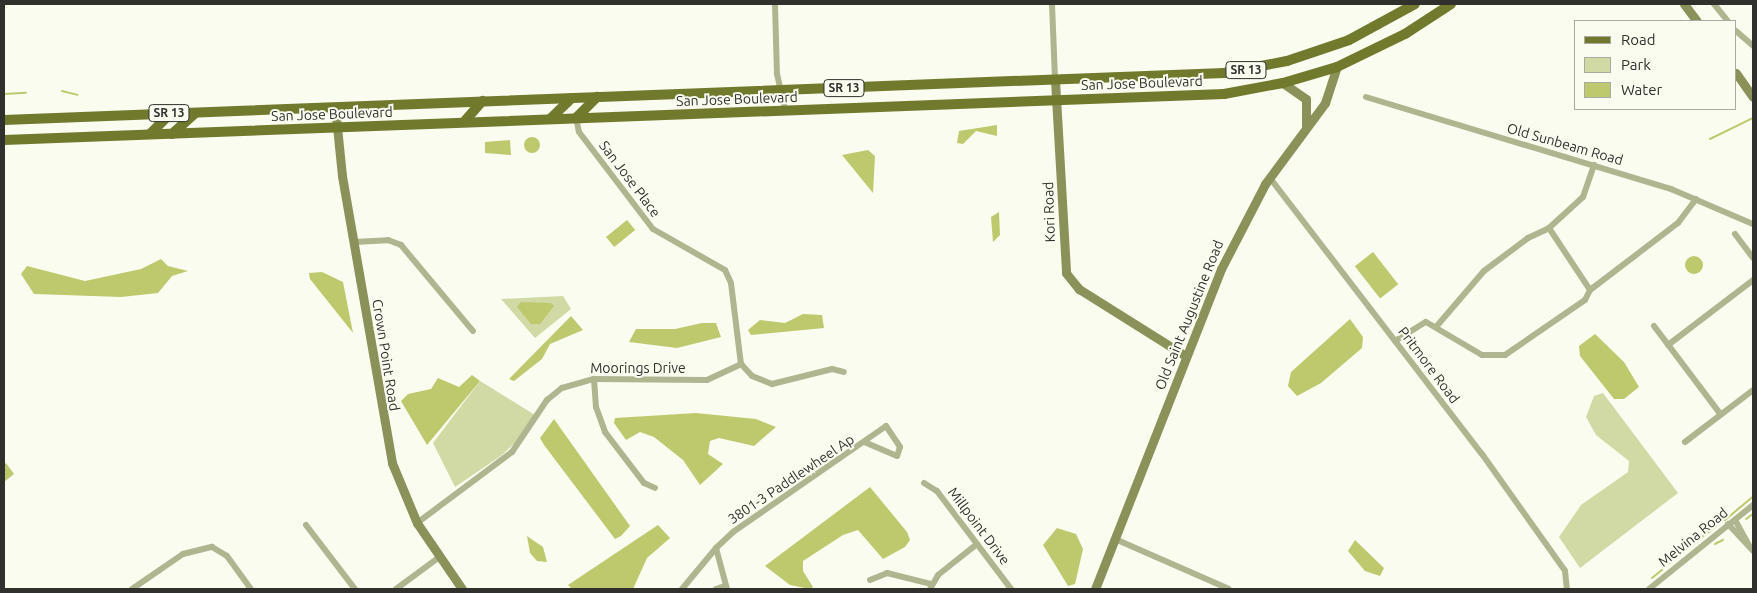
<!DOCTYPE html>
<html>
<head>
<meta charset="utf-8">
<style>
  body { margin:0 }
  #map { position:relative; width:1757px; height:593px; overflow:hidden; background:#fafcf0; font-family:Ubuntu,sans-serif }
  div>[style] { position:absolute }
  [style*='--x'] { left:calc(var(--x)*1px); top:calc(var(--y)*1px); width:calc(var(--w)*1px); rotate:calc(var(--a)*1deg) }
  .green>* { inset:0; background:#d1d9a4 }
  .water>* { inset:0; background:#bec96d; transform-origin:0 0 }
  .round { border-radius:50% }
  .stream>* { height:2px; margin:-1px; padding:0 1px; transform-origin:1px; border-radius:1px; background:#bec96d }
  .street>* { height:6px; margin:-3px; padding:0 3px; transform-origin:3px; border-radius:3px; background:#afb58f }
  .secondary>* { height:9px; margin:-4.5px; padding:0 4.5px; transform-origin:4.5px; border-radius:4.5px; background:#8a9259 }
  .primary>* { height:10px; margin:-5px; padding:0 5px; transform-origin:5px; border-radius:5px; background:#71792d }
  span { translate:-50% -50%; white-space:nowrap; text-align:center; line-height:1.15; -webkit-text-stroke:4px #fafcf0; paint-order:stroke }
  .shield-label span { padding:1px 4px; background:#fafcf0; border:1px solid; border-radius:4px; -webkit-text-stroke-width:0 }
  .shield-label { font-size:12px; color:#30312d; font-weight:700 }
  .street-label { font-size:14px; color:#30312d }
  .frame { position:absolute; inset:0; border:5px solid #30312d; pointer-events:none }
  .legend { position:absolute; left:1574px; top:20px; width:162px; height:90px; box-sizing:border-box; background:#fafcf0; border:1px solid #a9aba2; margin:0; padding:6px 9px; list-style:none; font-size:15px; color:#30312d }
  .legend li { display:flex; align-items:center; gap:10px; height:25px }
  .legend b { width:25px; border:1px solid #a9aba2 }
</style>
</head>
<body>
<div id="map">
  <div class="green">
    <div style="clip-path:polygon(563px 296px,571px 309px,535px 338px,501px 299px)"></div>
    <div style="clip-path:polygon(480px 381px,535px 415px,522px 436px,502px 455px,455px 487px,433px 443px)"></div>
    <div style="clip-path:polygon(1603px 393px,1678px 493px,1580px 568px,1559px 537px,1581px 505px,1628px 472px,1629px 461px,1596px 435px,1586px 417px,1594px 396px)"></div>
  </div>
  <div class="water">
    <div style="clip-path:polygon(997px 125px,997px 136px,976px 131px,963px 144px,957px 143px,959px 131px)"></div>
    <div class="round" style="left:524px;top:137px;width:16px;height:16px"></div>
    <div style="clip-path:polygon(510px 140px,511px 155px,485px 153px,485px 142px)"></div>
    <div style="clip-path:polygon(868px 150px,875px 156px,873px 193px,842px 155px)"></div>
    <div style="clip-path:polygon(999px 212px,1000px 235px,993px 242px,991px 217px)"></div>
    <div style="left:627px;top:220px;width:13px;height:27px;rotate:51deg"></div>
    <div style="left:1373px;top:252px;width:41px;height:23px;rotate:52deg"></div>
    <div class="round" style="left:1685px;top:256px;width:18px;height:18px"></div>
    <div style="clip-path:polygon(161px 259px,168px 266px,188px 271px,172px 276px,158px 293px,121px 297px,34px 294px,21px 274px,27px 266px,85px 281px,141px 269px)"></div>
    <div style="clip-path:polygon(322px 272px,343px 282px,353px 333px,310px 279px,309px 273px)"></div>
    <div style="clip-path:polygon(521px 302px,551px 303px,554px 306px,540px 324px,531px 324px,517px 307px)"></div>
    <div style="clip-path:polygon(803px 314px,822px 315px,824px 328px,751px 335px,748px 330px,760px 320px,785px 323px)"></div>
    <div style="clip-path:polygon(571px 316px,583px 330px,550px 344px,542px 359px,514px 381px,509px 379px)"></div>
    <div style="clip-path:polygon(1350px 319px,1363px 337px,1362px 348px,1321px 383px,1297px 396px,1288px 386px,1291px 372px)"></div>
    <div style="clip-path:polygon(702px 323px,716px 323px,721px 337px,677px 348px,629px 342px,636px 329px,675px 329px)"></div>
    <div style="clip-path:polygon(1595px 334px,1624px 362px,1639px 387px,1624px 399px,1614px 399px,1580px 356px,1579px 346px)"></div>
    <div style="clip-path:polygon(472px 375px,480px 381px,427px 445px,401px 401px,408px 394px,431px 389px,438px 378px,459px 387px)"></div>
    <div style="clip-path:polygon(696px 413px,756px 419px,776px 427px,754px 446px,719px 438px,710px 441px,708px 454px,723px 464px,700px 485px,683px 460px,654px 437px,640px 432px,626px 440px,614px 423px,615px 418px)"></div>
    <div style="clip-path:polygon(554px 419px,630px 526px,621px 536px,615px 539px,544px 445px,540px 438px)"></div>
    <div style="clip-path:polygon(6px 463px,14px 474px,4px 482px,4px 465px)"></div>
    <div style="clip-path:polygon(870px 487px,907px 532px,910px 540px,905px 547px,883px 559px,858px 530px,843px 535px,803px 561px,803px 571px,813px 587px,810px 589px,790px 585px,765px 566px)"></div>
    <div style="clip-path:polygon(658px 525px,670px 538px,647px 558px,633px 589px,572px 589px,568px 585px)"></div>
    <div style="clip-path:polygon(1057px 528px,1076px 534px,1083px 549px,1075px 584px,1068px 586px,1043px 545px)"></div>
    <div style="clip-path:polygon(527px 536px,543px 547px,547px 562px,537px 561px,530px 553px)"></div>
    <div style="clip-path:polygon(1355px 540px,1384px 568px,1380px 576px,1365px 571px,1348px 551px)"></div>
  </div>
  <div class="stream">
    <div style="--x:62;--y:91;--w:16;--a:14"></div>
    <div style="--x:4;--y:94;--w:22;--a:-3"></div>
    <div style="--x:1710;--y:139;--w:48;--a:-26"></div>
    <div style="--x:1746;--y:519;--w:9;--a:-36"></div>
    <div style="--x:1725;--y:520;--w:35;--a:-40"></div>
    <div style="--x:1715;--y:544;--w:9;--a:-27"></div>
    <div style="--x:1668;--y:564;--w:61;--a:-38.4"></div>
    <div style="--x:1652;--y:578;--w:13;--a:-39"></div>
  </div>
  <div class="street">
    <div style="--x:775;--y:4;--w:70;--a:88.4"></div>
    <div style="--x:777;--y:74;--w:37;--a:77"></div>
    <div style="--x:1052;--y:4;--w:76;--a:87.7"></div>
    <div style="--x:1714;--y:4;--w:22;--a:51"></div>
    <div style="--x:1736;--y:31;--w:23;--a:41"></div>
    <div style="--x:1366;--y:97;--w:319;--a:16.8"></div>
    <div style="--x:1671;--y:189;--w:89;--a:23.1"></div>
    <div style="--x:576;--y:118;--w:14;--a:78"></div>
    <div style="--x:579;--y:132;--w:122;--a:52.7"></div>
    <div style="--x:653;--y:229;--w:83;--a:29.7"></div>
    <div style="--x:725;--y:270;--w:14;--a:65"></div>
    <div style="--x:731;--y:283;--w:82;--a:83"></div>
    <div style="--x:1270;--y:178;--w:348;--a:52.5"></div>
    <div style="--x:1482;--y:454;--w:143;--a:54.6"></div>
    <div style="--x:1565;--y:571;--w:18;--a:84"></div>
    <div style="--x:1549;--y:228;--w:74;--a:56.5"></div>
    <div style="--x:1735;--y:234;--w:30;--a:53"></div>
    <div style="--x:354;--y:242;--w:34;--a:-3"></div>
    <div style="--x:388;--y:240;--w:14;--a:21"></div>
    <div style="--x:401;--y:245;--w:112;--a:50.1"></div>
    <div style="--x:1654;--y:326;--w:111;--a:53"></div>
    <div style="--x:1436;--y:327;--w:74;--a:-49.4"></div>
    <div style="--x:1484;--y:271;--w:55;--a:-36.9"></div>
    <div style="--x:1528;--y:238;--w:23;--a:-25"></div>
    <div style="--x:1549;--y:228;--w:46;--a:-42.4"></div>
    <div style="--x:1583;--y:197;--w:34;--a:-71"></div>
    <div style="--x:1395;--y:341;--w:36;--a:-32"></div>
    <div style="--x:1426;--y:322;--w:65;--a:30.5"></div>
    <div style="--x:1482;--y:355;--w:23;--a:0"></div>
    <div style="--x:1505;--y:355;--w:97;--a:-34.5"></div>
    <div style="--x:1585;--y:300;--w:11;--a:-63"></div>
    <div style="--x:1590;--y:290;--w:111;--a:-37.3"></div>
    <div style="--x:1678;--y:223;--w:30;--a:-53"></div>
    <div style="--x:1668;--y:345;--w:107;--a:-37.4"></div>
    <div style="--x:741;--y:364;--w:16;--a:47"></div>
    <div style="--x:752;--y:376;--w:22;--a:22"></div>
    <div style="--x:772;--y:384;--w:62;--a:-14"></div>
    <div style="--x:832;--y:369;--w:12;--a:14"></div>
    <div style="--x:594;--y:379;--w:28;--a:86"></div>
    <div style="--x:596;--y:407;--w:27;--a:70"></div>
    <div style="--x:605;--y:432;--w:64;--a:52.6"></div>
    <div style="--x:644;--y:483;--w:12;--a:24"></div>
    <div style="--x:1685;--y:442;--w:86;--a:-37.4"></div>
    <div style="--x:924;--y:483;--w:15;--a:32"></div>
    <div style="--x:937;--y:491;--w:123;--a:52.9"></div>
    <div style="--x:1735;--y:520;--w:31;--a:61"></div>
    <div style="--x:417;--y:523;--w:119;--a:-36.8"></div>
    <div style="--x:512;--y:452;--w:63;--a:-56.1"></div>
    <div style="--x:547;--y:400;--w:19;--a:-39"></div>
    <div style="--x:562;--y:388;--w:33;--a:-16"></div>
    <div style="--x:594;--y:379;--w:113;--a:0.5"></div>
    <div style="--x:707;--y:380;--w:38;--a:-25"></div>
    <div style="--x:1728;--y:524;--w:37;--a:47"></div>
    <div style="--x:306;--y:525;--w:81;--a:52.6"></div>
    <div style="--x:1115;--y:539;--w:124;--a:23.7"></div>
    <div style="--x:870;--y:580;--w:18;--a:-22"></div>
    <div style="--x:887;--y:573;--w:45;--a:14"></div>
    <div style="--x:132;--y:589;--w:62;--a:-34.5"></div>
    <div style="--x:183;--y:554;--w:30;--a:-14"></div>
    <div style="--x:212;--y:547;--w:17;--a:31"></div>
    <div style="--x:227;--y:556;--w:41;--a:54"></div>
    <div style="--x:396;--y:589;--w:52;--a:-36.4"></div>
    <div style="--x:682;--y:589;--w:53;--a:-50.3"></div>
    <div style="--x:716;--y:589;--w:9;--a:-18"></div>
    <div style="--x:727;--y:589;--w:42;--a:-105"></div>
    <div style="--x:716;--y:548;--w:23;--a:-43"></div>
    <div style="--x:733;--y:532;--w:186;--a:-34.7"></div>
    <div style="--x:886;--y:426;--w:25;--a:56"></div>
    <div style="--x:900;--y:447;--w:9;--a:108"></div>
    <div style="--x:897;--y:456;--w:33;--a:-157"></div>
    <div style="--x:930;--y:589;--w:16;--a:-60"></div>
    <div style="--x:938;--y:575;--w:50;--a:-38.5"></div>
    <div style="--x:1649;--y:589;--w:134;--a:-38.9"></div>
  </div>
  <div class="secondary">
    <div style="--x:1684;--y:4;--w:21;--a:53"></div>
    <div style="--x:1736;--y:73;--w:29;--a:55"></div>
    <div style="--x:1055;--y:80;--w:193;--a:86.7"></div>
    <div style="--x:1066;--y:273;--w:21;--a:51"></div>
    <div style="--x:1079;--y:289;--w:126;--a:32.1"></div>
    <div style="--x:1283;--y:83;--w:28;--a:35"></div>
    <div style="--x:1306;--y:99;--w:29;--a:90"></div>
    <div style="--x:335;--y:107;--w:69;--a:84.2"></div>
    <div style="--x:342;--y:176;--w:291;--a:80.1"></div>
    <div style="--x:392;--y:463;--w:65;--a:67.4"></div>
    <div style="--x:417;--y:523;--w:80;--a:55.7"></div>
    <div style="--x:1095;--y:589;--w:344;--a:-68.5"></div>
    <div style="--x:1221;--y:269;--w:96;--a:-62.6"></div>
    <div style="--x:1265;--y:184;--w:101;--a:-53.5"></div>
    <div style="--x:1325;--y:103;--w:38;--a:-72"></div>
  </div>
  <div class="primary">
    <div style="--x:576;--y:118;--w:30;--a:-45"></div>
    <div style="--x:550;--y:119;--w:30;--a:-44"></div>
    <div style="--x:4;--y:120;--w:1221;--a:-2.21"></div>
    <div style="--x:1224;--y:73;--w:64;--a:-10.8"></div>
    <div style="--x:1287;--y:61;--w:65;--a:-18.7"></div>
    <div style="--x:1349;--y:40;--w:75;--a:-28.6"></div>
    <div style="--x:464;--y:122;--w:28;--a:-49"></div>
    <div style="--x:150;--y:134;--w:30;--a:-45"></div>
    <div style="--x:172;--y:134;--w:31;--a:-42"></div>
    <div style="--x:4;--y:140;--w:1221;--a:-2.16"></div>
    <div style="--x:1224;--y:94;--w:60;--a:-10.6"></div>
    <div style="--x:1283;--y:83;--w:56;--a:-16.5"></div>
    <div style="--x:1337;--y:67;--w:76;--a:-25.9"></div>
    <div style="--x:1405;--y:34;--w:55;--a:-33.1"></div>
  </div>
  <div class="shield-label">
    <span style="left:1246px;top:70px">SR 13</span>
    <span style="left:844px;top:88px">SR 13</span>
    <span style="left:169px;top:113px">SR 13</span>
  </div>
  <div class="street-label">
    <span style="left:1142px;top:83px;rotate:-2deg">San Jose Boulevard</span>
    <span style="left:737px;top:99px;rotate:-2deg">San Jose Boulevard</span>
    <span style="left:332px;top:114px;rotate:-2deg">San Jose Boulevard</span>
    <span style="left:1565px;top:144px;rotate:16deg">Old Sunbeam Road</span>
    <span style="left:630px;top:179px;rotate:53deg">San Jose Place</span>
    <span style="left:1049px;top:212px;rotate:-92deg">Kori Road</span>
    <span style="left:1189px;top:315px;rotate:-68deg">Old Saint Augustine Road</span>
    <span style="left:386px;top:355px;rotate:81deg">Crown Point Road</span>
    <span style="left:1429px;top:365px;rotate:53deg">Pritmore Road</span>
    <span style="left:638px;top:368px">Moorings Drive</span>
    <span style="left:791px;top:479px;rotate:-34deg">3801-3 Paddlewheel Ap</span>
    <span style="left:979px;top:526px;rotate:53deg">Millpoint Drive</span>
    <span style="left:1693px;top:537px;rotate:-39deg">Melvina Road</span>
  </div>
  <div class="frame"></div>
  <ul class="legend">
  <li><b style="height:6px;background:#71792d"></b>Road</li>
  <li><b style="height:14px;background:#d1d9a4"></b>Park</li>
  <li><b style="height:14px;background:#bec96d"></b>Water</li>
  </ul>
</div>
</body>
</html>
